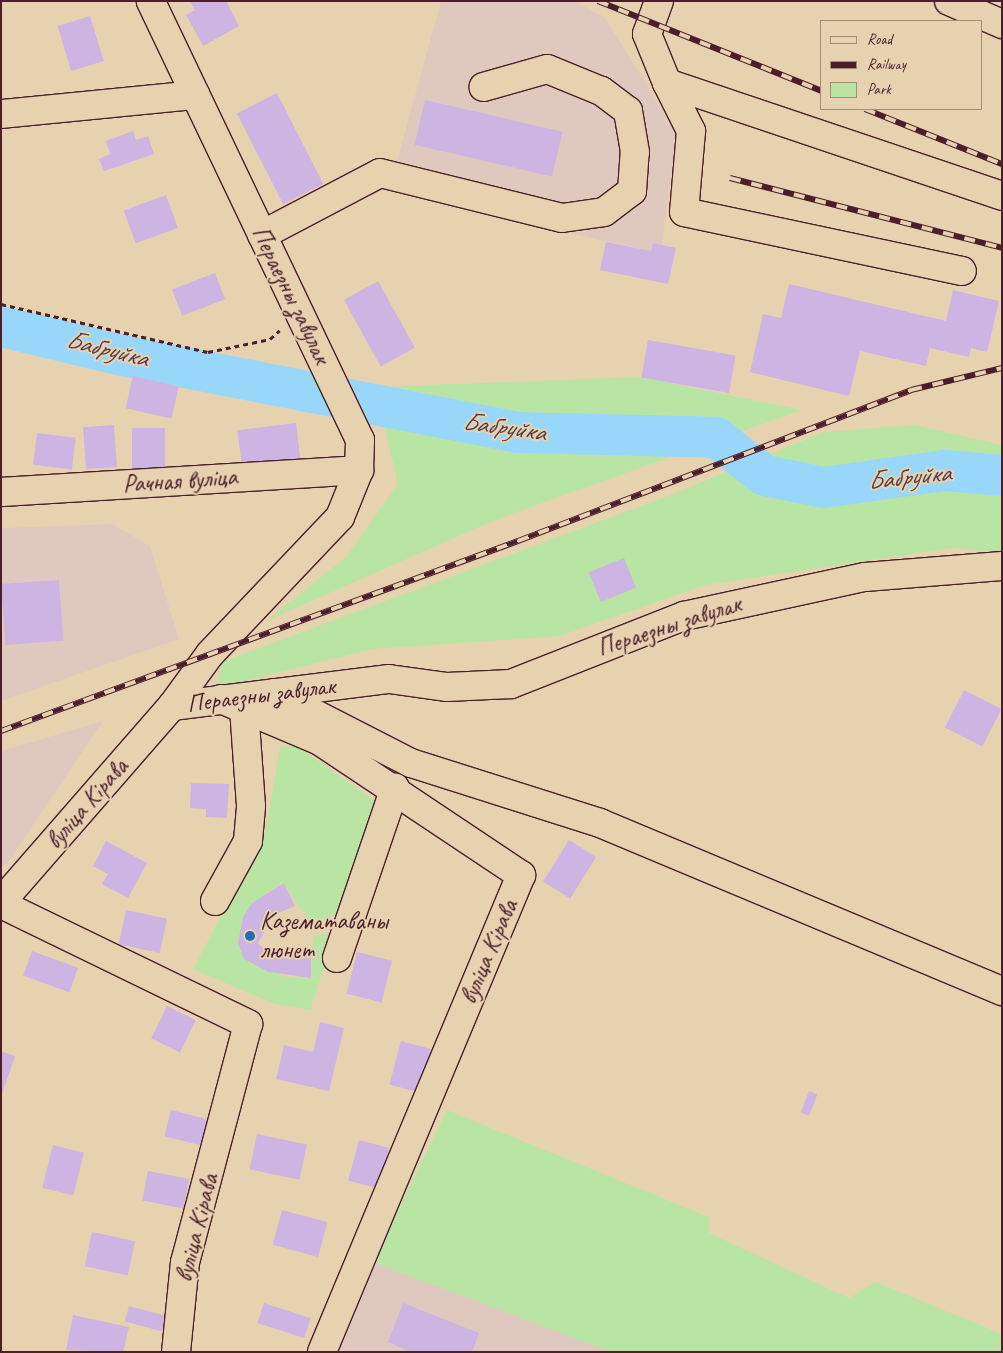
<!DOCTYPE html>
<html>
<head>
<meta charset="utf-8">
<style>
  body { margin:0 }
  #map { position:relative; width:1003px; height:1353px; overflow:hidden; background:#e7d2b0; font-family:Caveat,sans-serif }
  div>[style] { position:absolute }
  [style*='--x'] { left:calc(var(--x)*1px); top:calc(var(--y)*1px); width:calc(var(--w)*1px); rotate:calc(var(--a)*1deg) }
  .built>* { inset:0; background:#dfc9bf }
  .green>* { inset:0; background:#b8e5a3 }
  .river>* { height:41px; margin:-20.5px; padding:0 20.5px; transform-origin:20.5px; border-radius:20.5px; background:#99d7fa }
  .building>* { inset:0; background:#cdb4e3; transform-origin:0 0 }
  .path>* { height:3px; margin-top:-1.5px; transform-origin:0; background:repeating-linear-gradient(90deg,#4a1f2b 0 5px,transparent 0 9px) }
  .roads { filter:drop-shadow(1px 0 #4a1f2b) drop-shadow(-1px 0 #4a1f2b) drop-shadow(0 1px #4a1f2b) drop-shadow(0 -1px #4a1f2b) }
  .minor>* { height:28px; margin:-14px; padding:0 14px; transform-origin:14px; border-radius:14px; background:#e7d2b0 }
  .rail>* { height:5.5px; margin-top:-2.75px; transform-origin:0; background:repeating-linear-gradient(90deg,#e7d2b0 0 11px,#4a1f2b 0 22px); box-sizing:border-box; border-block:1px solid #4a1f2b }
  .dots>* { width:14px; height:14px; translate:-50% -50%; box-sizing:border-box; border:2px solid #e7d2b0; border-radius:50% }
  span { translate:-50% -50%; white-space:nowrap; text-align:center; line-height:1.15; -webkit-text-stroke:4px #e7d2b0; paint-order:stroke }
  .street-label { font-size:25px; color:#4a1f2b }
  .poi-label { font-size:25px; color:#4a1f2b }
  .left { translate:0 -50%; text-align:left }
  .water-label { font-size:26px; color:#563b4a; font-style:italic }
  .frame { position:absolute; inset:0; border:2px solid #4a1f2b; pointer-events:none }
  .legend { position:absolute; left:820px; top:20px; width:162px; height:90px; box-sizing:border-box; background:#e7d2b0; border:1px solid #a88a7b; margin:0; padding:6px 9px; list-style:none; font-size:15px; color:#4a1f2b }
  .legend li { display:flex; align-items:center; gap:10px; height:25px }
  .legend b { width:25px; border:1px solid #a88a7b }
</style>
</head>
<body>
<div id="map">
  <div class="built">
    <div style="clip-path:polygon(441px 1px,576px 1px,605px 18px,677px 132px,662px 245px,653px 243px,651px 251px,560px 231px,563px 203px,397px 161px)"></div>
    <div style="clip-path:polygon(112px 524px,150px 546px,179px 639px,1px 701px,1px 528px)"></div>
    <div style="clip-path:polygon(103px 721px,7px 864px,1px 867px,1px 751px)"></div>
    <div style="clip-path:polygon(373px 1262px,611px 1352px,339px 1352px)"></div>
  </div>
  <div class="green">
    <div style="clip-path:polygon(641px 377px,802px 410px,495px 520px,266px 621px,346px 557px,398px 484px,375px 387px)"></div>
    <div style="clip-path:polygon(914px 425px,1002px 445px,1002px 552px,952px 548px,705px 585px,560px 636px,373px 649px,217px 688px,222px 662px,668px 496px,824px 432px)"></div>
    <div style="clip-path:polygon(296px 745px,378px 803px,342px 913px,311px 923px,283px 883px,252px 903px,243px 917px,238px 943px,244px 959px,285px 977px,311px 978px,313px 936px,335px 933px,310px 1010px,275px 1004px,193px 969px,265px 833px,280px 747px)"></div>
    <div style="clip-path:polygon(447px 1110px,709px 1217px,709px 1233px,849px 1298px,875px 1282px,1002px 1334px,1002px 1352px,611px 1352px,373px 1262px)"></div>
  </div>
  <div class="river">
    <div style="--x:1;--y:326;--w:124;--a:13.5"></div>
    <div style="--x:122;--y:355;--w:402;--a:11"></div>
    <div style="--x:517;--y:432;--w:199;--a:1.4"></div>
    <div style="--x:716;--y:437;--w:61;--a:38.4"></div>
    <div style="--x:764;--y:475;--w:60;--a:11.5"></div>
    <div style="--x:823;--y:487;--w:122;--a:-8"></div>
    <div style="--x:944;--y:470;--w:58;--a:4.9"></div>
  </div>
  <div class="building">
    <div style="clip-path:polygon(190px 1px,226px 1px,239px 26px,203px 46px,186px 15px,195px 10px)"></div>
    <div style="left:90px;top:16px;width:47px;height:34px;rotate:73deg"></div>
    <div style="left:277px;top:93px;width:102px;height:45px;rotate:63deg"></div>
    <div style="left:425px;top:100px;width:141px;height:46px;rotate:13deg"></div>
    <div style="clip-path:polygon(133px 131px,136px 140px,148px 136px,154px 154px,104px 171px,99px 159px,110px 154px,106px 141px)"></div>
    <div style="left:166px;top:195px;width:35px;height:45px;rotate:70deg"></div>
    <div style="clip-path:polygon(606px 242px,651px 251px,653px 243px,676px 248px,668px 284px,600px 270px)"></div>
    <div style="left:215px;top:273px;width:28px;height:46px;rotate:69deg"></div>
    <div style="left:378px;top:281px;width:76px;height:39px;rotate:61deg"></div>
    <div style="clip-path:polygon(789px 284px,946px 321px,953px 290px,999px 301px,987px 352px,971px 348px,969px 357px,930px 348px,926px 366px,860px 351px,849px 396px,750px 372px,763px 314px,781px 318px)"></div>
    <div style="left:648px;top:340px;width:89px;height:38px;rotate:10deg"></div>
    <div style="left:133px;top:376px;width:47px;height:33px;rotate:13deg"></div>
    <div style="left:296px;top:423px;width:35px;height:59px;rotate:83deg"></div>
    <div style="left:114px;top:425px;width:42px;height:31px;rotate:86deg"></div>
    <div style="left:132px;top:428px;width:33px;height:42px"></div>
    <div style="left:37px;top:433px;width:39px;height:32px;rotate:7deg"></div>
    <div style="left:624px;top:558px;width:32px;height:38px;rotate:68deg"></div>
    <div style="left:59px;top:580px;width:61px;height:58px;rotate:86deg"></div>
    <div style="left:964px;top:690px;width:42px;height:42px;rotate:27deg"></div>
    <div style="clip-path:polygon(191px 783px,229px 784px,227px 818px,206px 817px,206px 809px,190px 808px)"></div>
    <div style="left:569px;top:840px;width:32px;height:49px;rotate:32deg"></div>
    <div style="clip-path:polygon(106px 841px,147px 863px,128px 898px,102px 884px,108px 874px,93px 866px)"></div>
    <div style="clip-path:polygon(284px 883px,295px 906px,272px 916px,258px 944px,271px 953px,311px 956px,311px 978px,269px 972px,244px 959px,238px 943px,243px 917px,252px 903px)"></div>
    <div style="left:126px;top:910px;width:42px;height:35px;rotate:12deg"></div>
    <div style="left:32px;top:951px;width:49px;height:26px;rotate:20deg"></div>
    <div style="left:357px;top:952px;width:36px;height:43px;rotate:14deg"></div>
    <div style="left:167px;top:1006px;width:32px;height:36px;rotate:26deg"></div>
    <div style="clip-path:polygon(320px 1022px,344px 1028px,329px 1091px,276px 1079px,284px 1045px,313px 1052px)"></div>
    <div style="left:401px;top:1041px;width:31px;height:45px;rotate:15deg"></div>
    <div style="clip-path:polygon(1px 1051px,15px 1056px,2px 1094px,1px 1094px)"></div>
    <div style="left:809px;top:1091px;width:9px;height:23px;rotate:21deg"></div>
    <div style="left:171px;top:1110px;width:38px;height:27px;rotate:14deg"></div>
    <div style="left:257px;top:1134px;width:51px;height:36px;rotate:12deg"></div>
    <div style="left:359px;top:1140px;width:31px;height:42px;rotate:15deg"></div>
    <div style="left:53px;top:1145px;width:32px;height:44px;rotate:14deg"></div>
    <div style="left:148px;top:1171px;width:42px;height:30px;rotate:11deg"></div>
    <div style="left:282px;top:1210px;width:47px;height:36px;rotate:15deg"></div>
    <div style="left:92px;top:1232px;width:44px;height:35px;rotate:12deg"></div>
    <div style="left:264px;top:1303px;width:49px;height:21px;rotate:18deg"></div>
    <div style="clip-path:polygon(403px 1303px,479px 1333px,472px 1352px,411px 1352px,388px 1342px)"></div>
    <div style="left:129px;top:1306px;width:38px;height:16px;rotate:15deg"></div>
    <div style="clip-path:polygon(73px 1315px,129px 1327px,123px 1352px,66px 1350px)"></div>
  </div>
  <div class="path">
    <div style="--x:1;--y:304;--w:212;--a:13.1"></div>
    <div style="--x:208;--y:352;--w:63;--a:-11.8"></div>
    <div style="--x:270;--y:339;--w:13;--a:-42"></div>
  </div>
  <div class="roads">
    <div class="minor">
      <div style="--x:659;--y:1;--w:35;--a:110"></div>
      <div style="--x:647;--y:34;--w:53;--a:67.8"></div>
      <div style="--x:667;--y:83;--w:354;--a:18.6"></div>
      <div style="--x:949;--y:1;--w:58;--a:23.5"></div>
      <div style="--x:667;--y:83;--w:54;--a:63.4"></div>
      <div style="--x:691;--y:131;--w:81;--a:94.9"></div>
      <div style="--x:684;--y:212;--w:284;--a:12"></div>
      <div style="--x:1;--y:114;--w:195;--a:-5.6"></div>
      <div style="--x:262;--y:235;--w:133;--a:-27.7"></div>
      <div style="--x:380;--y:173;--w:187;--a:13.9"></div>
      <div style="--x:562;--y:218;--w:42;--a:-8.1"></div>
      <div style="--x:604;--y:212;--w:35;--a:-37"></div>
      <div style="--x:632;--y:191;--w:39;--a:-86"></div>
      <div style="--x:635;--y:152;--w:42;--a:-99.7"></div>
      <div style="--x:628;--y:111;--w:34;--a:-143"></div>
      <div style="--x:601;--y:91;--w:58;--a:-157.8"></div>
      <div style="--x:547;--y:69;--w:66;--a:164.1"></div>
      <div style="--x:1;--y:492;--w:359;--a:-3.5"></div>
      <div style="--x:274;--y:693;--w:154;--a:27.1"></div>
      <div style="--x:411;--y:763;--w:198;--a:17.6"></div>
      <div style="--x:600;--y:823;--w:436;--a:22.7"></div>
      <div style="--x:221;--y:699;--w:108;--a:23"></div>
      <div style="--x:320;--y:741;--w:242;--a:33.7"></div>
      <div style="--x:521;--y:875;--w:517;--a:112.65"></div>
      <div style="--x:172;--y:706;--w:219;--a:-7.1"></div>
      <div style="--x:389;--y:679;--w:59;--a:7.9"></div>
      <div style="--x:447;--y:687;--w:64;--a:-2.7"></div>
      <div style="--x:511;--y:684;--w:186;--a:-21.5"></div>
      <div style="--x:684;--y:616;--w:185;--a:-12.2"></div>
      <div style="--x:865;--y:577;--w:137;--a:-4.6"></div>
      <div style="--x:215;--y:901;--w:68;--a:-61.2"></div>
      <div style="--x:248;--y:841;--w:35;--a:-85"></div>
      <div style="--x:251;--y:806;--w:98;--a:-94.1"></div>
      <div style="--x:1;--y:902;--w:260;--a:-48.9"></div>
      <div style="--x:172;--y:706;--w:64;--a:-53.8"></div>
      <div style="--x:210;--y:654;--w:189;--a:-46.5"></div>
      <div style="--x:340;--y:517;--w:51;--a:-68"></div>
      <div style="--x:359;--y:470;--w:30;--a:-88"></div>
      <div style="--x:360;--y:440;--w:486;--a:-115.5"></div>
      <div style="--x:1;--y:904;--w:275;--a:25.9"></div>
      <div style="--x:248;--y:1024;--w:246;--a:104.8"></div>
      <div style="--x:185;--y:1262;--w:90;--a:95.7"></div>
      <div style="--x:337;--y:958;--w:180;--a:-71.2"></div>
    </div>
  </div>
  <div class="rail">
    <div style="--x:598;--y:1;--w:241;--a:21.9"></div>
    <div style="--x:865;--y:109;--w:148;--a:21.9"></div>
    <div style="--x:730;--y:178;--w:281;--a:14.4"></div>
    <div style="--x:1;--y:731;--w:551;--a:-20.18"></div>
    <div style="--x:518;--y:541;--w:421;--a:-21"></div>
    <div style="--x:911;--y:390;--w:94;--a:-13.6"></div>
  </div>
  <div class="dots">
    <div style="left:250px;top:936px;background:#1f6fb2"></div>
  </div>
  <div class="street-label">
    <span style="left:291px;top:295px;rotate:64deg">Пераезны завулак</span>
    <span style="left:180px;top:481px;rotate:-4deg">Рачная вуліца</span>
    <span style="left:669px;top:626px;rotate:-18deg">Пераезны завулак</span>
    <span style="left:261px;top:695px;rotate:-7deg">Пераезны завулак</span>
    <span style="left:87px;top:804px;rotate:-49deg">вуліца Кірава</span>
    <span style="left:489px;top:952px;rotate:-67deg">вуліца Кірава</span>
    <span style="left:197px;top:1228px;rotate:-76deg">вуліца Кірава</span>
  </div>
  <div class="poi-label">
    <span class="left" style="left:260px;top:936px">Казематаваны<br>люнет</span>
  </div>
  <div class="water-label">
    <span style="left:107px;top:349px;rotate:14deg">Бабруйка</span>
    <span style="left:504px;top:427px;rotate:8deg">Бабруйка</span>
    <span style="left:909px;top:477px;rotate:-6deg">Бабруйка</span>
  </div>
  <div class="frame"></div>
  <ul class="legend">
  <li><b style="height:6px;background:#e7d2b0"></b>Road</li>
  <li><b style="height:6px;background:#4a1f2b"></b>Railway</li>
  <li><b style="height:14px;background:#b8e5a3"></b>Park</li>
  </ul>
</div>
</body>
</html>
